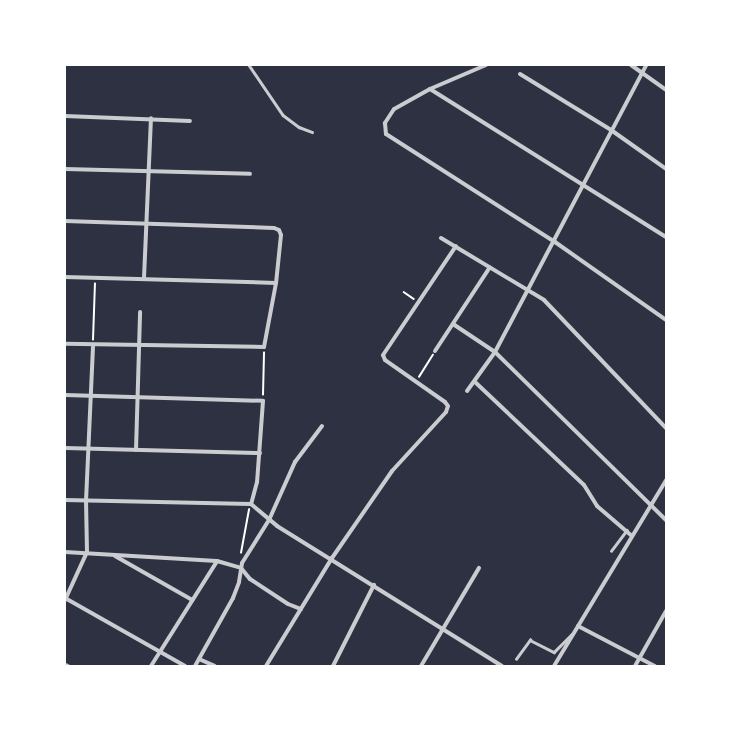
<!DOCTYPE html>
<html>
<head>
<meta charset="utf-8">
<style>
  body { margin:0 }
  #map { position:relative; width:731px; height:731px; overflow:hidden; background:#2d3142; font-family:"Work Sans",sans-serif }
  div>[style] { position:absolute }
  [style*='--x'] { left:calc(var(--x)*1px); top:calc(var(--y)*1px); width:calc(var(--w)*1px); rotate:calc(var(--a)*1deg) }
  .path>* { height:1.5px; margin:-0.75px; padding:0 0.75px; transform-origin:0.75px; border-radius:0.75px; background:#fff }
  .service>* { height:2.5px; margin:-1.25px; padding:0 1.25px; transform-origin:1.25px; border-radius:1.25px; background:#caccd0 }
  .minor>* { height:4px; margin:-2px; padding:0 2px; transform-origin:2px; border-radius:2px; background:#caccd0 }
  span { translate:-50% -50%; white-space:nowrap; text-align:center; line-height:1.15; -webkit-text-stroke:3px #fff; paint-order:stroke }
  .frame { position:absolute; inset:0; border:66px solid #fff; pointer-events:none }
</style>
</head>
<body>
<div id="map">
  <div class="path">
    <div style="--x:404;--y:292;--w:12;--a:35"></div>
    <div style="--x:93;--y:340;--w:56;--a:-88"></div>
    <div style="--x:419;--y:377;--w:26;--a:-58"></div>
    <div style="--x:263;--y:395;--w:42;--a:-88.6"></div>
    <div style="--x:241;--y:553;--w:44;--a:-79.5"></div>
  </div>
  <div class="service">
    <div style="--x:249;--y:65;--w:60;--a:55.8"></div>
    <div style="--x:283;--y:115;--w:20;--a:37"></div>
    <div style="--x:299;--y:127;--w:14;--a:21"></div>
    <div style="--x:611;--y:551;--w:26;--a:-53"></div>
    <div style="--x:516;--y:659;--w:24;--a:-54"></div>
    <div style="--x:530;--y:640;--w:27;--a:27"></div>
    <div style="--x:554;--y:652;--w:25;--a:-45"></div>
  </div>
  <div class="minor">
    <div style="--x:486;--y:65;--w:61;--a:156.8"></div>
    <div style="--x:430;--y:89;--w:41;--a:150.9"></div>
    <div style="--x:394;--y:109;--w:17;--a:123"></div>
    <div style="--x:385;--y:123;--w:11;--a:85"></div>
    <div style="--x:386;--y:134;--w:201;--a:32.6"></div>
    <div style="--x:555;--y:242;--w:136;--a:35.1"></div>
    <div style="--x:631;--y:65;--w:43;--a:35.5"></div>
    <div style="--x:520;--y:74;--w:107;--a:31.6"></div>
    <div style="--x:611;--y:130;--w:67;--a:35.3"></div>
    <div style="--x:430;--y:89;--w:279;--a:32.1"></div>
    <div style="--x:65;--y:116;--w:125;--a:2.3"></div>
    <div style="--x:65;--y:169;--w:185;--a:1.5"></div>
    <div style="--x:65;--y:221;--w:209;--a:1.9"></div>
    <div style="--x:274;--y:228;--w:5;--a:22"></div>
    <div style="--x:279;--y:230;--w:5;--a:68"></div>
    <div style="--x:281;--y:235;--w:48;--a:95.9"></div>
    <div style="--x:276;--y:283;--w:65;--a:100.6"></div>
    <div style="--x:264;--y:347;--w:199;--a:-179.1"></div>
    <div style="--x:441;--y:238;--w:120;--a:31"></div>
    <div style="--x:544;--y:300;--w:177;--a:46.4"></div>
    <div style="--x:65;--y:277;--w:211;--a:1.6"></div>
    <div style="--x:144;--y:278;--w:160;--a:-87.5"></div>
    <div style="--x:453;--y:324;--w:50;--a:33.7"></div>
    <div style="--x:495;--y:352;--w:240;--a:44.5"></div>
    <div style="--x:435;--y:351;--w:100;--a:-56.8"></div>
    <div style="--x:475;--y:382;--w:150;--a:43.4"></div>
    <div style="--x:584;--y:485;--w:25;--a:58"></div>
    <div style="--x:597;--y:506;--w:46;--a:40.6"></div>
    <div style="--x:467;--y:391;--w:48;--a:-54.3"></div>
    <div style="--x:495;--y:352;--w:324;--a:-62.2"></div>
    <div style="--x:65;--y:395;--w:198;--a:1.7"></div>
    <div style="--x:263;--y:401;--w:81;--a:94.2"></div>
    <div style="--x:257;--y:482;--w:23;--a:105"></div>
    <div style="--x:65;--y:448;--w:195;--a:1.5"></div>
    <div style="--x:136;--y:450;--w:138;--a:-88.3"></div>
    <div style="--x:65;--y:500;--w:186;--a:1.2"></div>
    <div style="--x:251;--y:504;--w:34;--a:40"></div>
    <div style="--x:277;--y:526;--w:265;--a:31.9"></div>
    <div style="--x:65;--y:552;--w:152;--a:3.4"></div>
    <div style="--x:217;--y:561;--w:25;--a:16"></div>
    <div style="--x:115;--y:556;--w:89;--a:29.7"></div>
    <div style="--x:241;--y:568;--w:14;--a:51"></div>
    <div style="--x:250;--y:579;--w:45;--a:33.3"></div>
    <div style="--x:288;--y:604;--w:14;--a:21"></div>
    <div style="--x:65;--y:598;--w:138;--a:29.5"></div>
    <div style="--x:65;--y:600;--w:53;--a:-65.4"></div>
    <div style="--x:87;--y:552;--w:51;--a:-91.1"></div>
    <div style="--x:86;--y:501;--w:156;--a:-87.4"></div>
    <div style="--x:578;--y:626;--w:87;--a:27.5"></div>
    <div style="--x:199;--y:659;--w:17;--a:24"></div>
    <div style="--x:65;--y:665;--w:3;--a:18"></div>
    <div style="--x:151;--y:666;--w:124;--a:-57.8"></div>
    <div style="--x:195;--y:666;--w:78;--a:-60.8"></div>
    <div style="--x:233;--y:598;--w:17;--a:-69"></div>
    <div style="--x:239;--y:582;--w:19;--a:-81"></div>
    <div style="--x:242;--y:563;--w:51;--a:-57.9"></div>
    <div style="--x:269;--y:520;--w:64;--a:-65.9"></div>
    <div style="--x:295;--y:462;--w:45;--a:-53.1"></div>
    <div style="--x:266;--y:666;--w:127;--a:-58.6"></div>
    <div style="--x:332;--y:558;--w:106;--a:-55.4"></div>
    <div style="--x:392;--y:471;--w:80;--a:-47.5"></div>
    <div style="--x:446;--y:412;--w:6;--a:-72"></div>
    <div style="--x:448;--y:406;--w:5;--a:-127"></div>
    <div style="--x:445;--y:402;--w:73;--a:-145"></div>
    <div style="--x:385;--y:360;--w:5;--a:-112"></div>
    <div style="--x:383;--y:355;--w:131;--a:-56.2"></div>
    <div style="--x:333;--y:666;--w:91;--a:-63.2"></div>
    <div style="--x:421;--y:666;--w:114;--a:-59.4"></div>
    <div style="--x:554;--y:666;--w:217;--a:-58.9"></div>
    <div style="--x:635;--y:666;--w:63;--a:-60.6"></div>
  </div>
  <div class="frame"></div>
</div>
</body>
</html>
